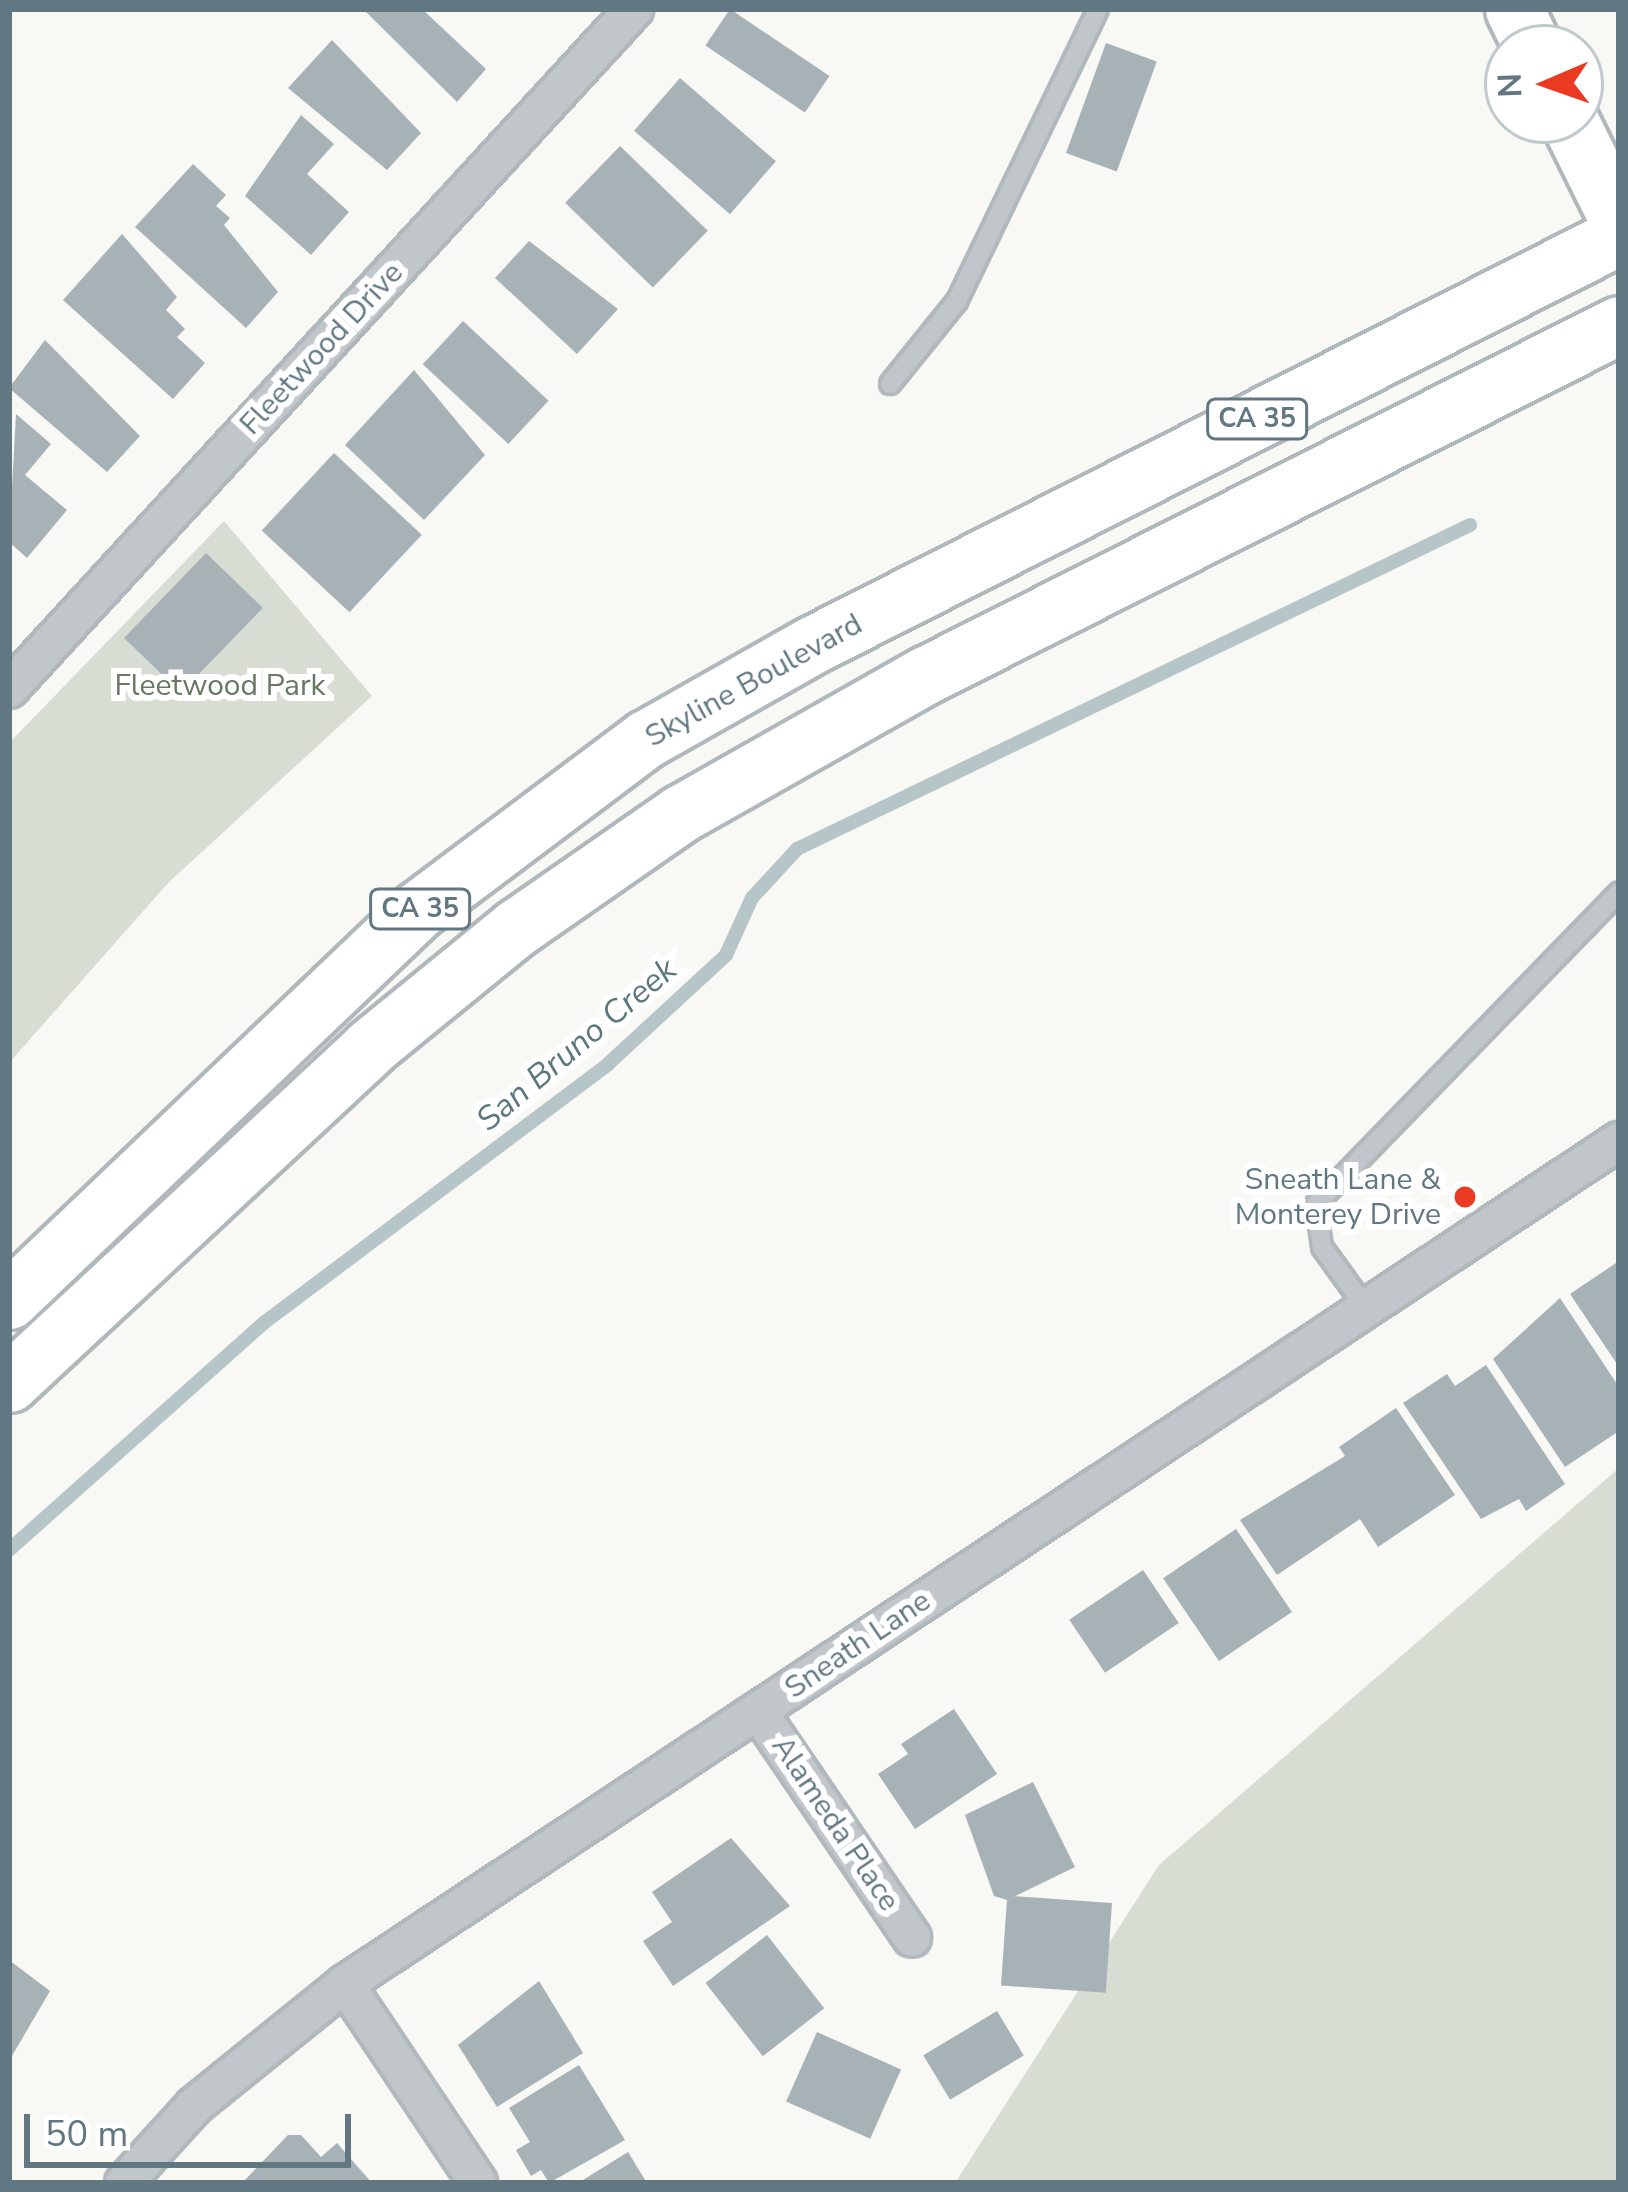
<!DOCTYPE html>
<html>
<head>
<meta charset="utf-8">
<style>
  body { margin:0 }
  #map { position:relative; width:1628px; height:2192px; overflow:hidden; background:#f8f8f5; font-family:"Nunito Sans",sans-serif }
  div>[style] { position:absolute }
  [style*='--x'] { left:calc(var(--x)*1px); top:calc(var(--y)*1px); width:calc(var(--w)*1px); rotate:calc(var(--a)*1deg) }
  .green>* { inset:0; background:#d8ddd4 }
  .stream>* { height:14px; margin:-7px; padding:0 7px; transform-origin:7px; border-radius:7px; background:#b6c6c8 }
  .building>* { inset:0; background:#a7b2b7; transform-origin:0 0 }
  .roads { filter:drop-shadow(3px 0 #b1b8bc) drop-shadow(-3px 0 #b1b8bc) drop-shadow(0 3px #b1b8bc) drop-shadow(0 -3px #b1b8bc) }
  .lane>* { height:18px; margin:-9px; padding:0 9px; transform-origin:9px; border-radius:9px; background:#c0c6c9 }
  .street>* { height:36px; margin:-18px; padding:0 18px; transform-origin:18px; border-radius:18px; background:#c0c6c9 }
  .primary>* { height:57px; margin:-28.5px; padding:0 28.5px; transform-origin:28.5px; border-radius:28.5px; background:#fff }
  .dots>* { width:33px; height:33px; translate:-50% -50%; box-sizing:border-box; border:6px solid #fff; border-radius:50% }
  span { translate:-50% -50%; white-space:nowrap; text-align:center; line-height:1.15; -webkit-text-stroke:12px #fff; paint-order:stroke }
  .shield-label span { padding:3px 9px; background:#fff; border:3px solid; border-radius:9px; -webkit-text-stroke-width:0 }
  .shield-label { font-size:27px; color:#617781; font-weight:700 }
  .street-label { font-size:30px; color:#617781 }
  .park-label { font-size:30px; color:#687961 }
  .poi-label { font-size:30px; color:#617781 }
  .right { translate:-100% -50%; text-align:right }
  .water-label { font-size:33px; color:#5c777c; font-style:italic }
  .frame { position:absolute; inset:0; border:12px solid #617781; pointer-events:none }
  .north { position:absolute; left:1484px; top:24px; width:120px; height:120px; box-sizing:border-box; background:#fff; border:3px solid #c0c9cd; border-radius:50%; rotate:268deg; font-size:33px; font-weight:700; line-height:48px; text-align:center; color:#617781 }
  .north::after { content:''; display:block; margin:auto; width:42px; height:54px; background:#eb3a22; clip-path:polygon(50% 0,100% 100%,50% 72%,0 100%) }
  .scale { position:absolute; left:24px; top:2114px; width:327px; height:54px; box-sizing:border-box; border:6px solid #617781; border-top:0; padding-left:15px; font-size:36px; line-height:42px; white-space:nowrap; color:#617781; -webkit-text-stroke:9px #fff; paint-order:stroke }
</style>
</head>
<body>
<div id="map">
  <div class="green">
    <div style="clip-path:polygon(224px 521px,372px 696px,168px 883px,9px 1063px,9px 743px)"></div>
    <div style="clip-path:polygon(1619px 1468px,1619px 2183px,955px 2183px,1159px 1865px)"></div>
  </div>
  <div class="stream">
    <div style="--x:9;--y:1550;--w:343;--a:-41.7"></div>
    <div style="--x:265;--y:1322;--w:429;--a:-36.9"></div>
    <div style="--x:608;--y:1064;--w:161;--a:-42.7"></div>
    <div style="--x:726;--y:955;--w:63;--a:-65.5"></div>
    <div style="--x:752;--y:898;--w:67;--a:-47.4"></div>
    <div style="--x:797;--y:849;--w:747;--a:-25.71"></div>
  </div>
  <div class="building">
    <div style="clip-path:polygon(363px 9px,422px 9px,486px 69px,457px 102px)"></div>
    <div style="left:730px;top:9px;width:120px;height:44px;rotate:34deg"></div>
    <div style="clip-path:polygon(332px 40px,421px 133px,387px 170px,288px 88px)"></div>
    <div style="left:1106px;top:43px;width:54px;height:117px;rotate:20deg"></div>
    <div style="left:680px;top:78px;width:127px;height:70px;rotate:41deg"></div>
    <div style="clip-path:polygon(301px 115px,334px 144px,307px 174px,349px 212px,311px 255px,245px 196px)"></div>
    <div style="left:620px;top:146px;width:122px;height:79px;rotate:44deg"></div>
    <div style="clip-path:polygon(193px 164px,226px 195px,216px 206px,230px 218px,224px 225px,278px 292px,246px 328px,135px 227px)"></div>
    <div style="clip-path:polygon(122px 234px,177px 297px,166px 310px,185px 329px,177px 337px,205px 363px,173px 399px,63px 300px)"></div>
    <div style="clip-path:polygon(529px 241px,618px 309px,577px 354px,495px 278px)"></div>
    <div style="left:463px;top:321px;width:117px;height:59px;rotate:43deg"></div>
    <div style="clip-path:polygon(45px 340px,140px 436px,107px 472px,9px 388px)"></div>
    <div style="clip-path:polygon(414px 370px,485px 455px,424px 520px,345px 445px)"></div>
    <div style="clip-path:polygon(16px 414px,51px 444px,25px 475px,67px 510px,27px 558px,9px 542px)"></div>
    <div style="left:334px;top:453px;width:120px;height:106px;rotate:43deg"></div>
    <div style="left:206px;top:553px;width:79px;height:118px;rotate:44deg"></div>
    <div style="clip-path:polygon(1619px 1261px,1619px 1367px,1570px 1294px)"></div>
    <div style="clip-path:polygon(1560px 1298px,1619px 1387px,1619px 1431px,1565px 1467px,1493px 1359px)"></div>
    <div style="clip-path:polygon(1486px 1365px,1565px 1484px,1526px 1511px,1519px 1499px,1481px 1519px,1403px 1403px,1447px 1374px,1455px 1386px)"></div>
    <div style="clip-path:polygon(1396px 1408px,1455px 1495px,1378px 1547px,1360px 1519px,1277px 1575px,1240px 1520px,1345px 1456px,1339px 1447px)"></div>
    <div style="left:1236px;top:1529px;width:100px;height:88px;rotate:56deg"></div>
    <div style="left:1143px;top:1570px;width:64px;height:89px;rotate:56deg"></div>
    <div style="clip-path:polygon(954px 1709px,997px 1774px,915px 1829px,878px 1774px,908px 1754px,901px 1744px)"></div>
    <div style="clip-path:polygon(1033px 1782px,1075px 1867px,1007px 1900px,994px 1896px,965px 1815px)"></div>
    <div style="clip-path:polygon(731px 1838px,790px 1906px,673px 1986px,643px 1941px,672px 1922px,652px 1892px)"></div>
    <div style="left:1112px;top:1903px;width:90px;height:105px;rotate:94deg"></div>
    <div style="left:767px;top:1935px;width:93px;height:78px;rotate:52deg"></div>
    <div style="clip-path:polygon(9px 1960px,50px 1991px,9px 2061px)"></div>
    <div style="clip-path:polygon(539px 1981px,583px 2053px,497px 2107px,458px 2045px)"></div>
    <div style="left:997px;top:2011px;width:52px;height:86px;rotate:59deg"></div>
    <div style="left:817px;top:2032px;width:92px;height:76px;rotate:24deg"></div>
    <div style="clip-path:polygon(579px 2065px,625px 2140px,549px 2183px,541px 2170px,531px 2176px,516px 2150px,530px 2142px,509px 2108px)"></div>
    <div style="clip-path:polygon(288px 2135px,301px 2135px,321px 2157px,337px 2143px,372px 2183px,242px 2183px)"></div>
    <div style="clip-path:polygon(628px 2152px,647px 2183px,578px 2183px)"></div>
  </div>
  <div class="roads">
    <div class="lane">
      <div style="--x:890;--y:384;--w:107;--a:-51.1"></div>
      <div style="--x:957;--y:301;--w:324;--a:-64.2"></div>
      <div style="--x:1366;--y:1308;--w:75;--a:-125.8"></div>
      <div style="--x:1322;--y:1247;--w:43;--a:-97.9"></div>
      <div style="--x:1316;--y:1204;--w:435;--a:-45.8"></div>
    </div>
    <div class="street">
      <div style="--x:9;--y:689;--w:924;--a:-47.41"></div>
      <div style="--x:758;--y:1711;--w:274;--a:55.8"></div>
      <div style="--x:345;--y:1984;--w:239;--a:56.2"></div>
      <div style="--x:124;--y:2183;--w:104;--a:-47.7"></div>
      <div style="--x:194;--y:2106;--w:194;--a:-38.9"></div>
      <div style="--x:345;--y:1984;--w:1528;--a:-33.49"></div>
    </div>
    <div class="primary">
      <div style="--x:1514;--y:9;--w:43;--a:64"></div>
      <div style="--x:1569;--y:120;--w:113;--a:63.7"></div>
      <div style="--x:9;--y:1300;--w:565;--a:-43.64"></div>
      <div style="--x:418;--y:910;--w:285;--a:-36.9"></div>
      <div style="--x:646;--y:739;--w:191;--a:-29.5"></div>
      <div style="--x:812;--y:645;--w:905;--a:-26.88"></div>
      <div style="--x:9;--y:1383;--w:493;--a:-42.9"></div>
      <div style="--x:370;--y:1047;--w:188;--a:-39.2"></div>
      <div style="--x:516;--y:928;--w:200;--a:-34.8"></div>
      <div style="--x:680;--y:814;--w:283;--a:-29.5"></div>
      <div style="--x:926;--y:675;--w:776;--a:-26.8"></div>
    </div>
  </div>
  <div class="dots">
    <div style="left:1465px;top:1197px;background:#eb3a22"></div>
  </div>
  <div class="shield-label">
    <span style="left:1257px;top:419px">CA 35</span>
    <span style="left:420px;top:909px">CA 35</span>
  </div>
  <div class="street-label">
    <span style="left:322px;top:349px;rotate:-47deg">Fleetwood Drive</span>
    <span style="left:754px;top:681px;rotate:-29deg">Skyline Boulevard</span>
    <span style="left:858px;top:1645px;rotate:-34deg">Sneath Lane</span>
    <span style="left:835px;top:1824px;rotate:56deg">Alameda Place</span>
  </div>
  <div class="park-label">
    <span style="left:220px;top:686px">Fleetwood Park</span>
  </div>
  <div class="poi-label">
    <span class="right" style="left:1441px;top:1197px">Sneath Lane &amp;<br>Monterey Drive</span>
  </div>
  <div class="water-label">
    <span style="left:577px;top:1045px;rotate:-40deg">San Bruno Creek</span>
  </div>
  <div class="frame"></div>
  <div class="north">N</div>
  <div class="scale">50 m</div>
</div>
</body>
</html>
